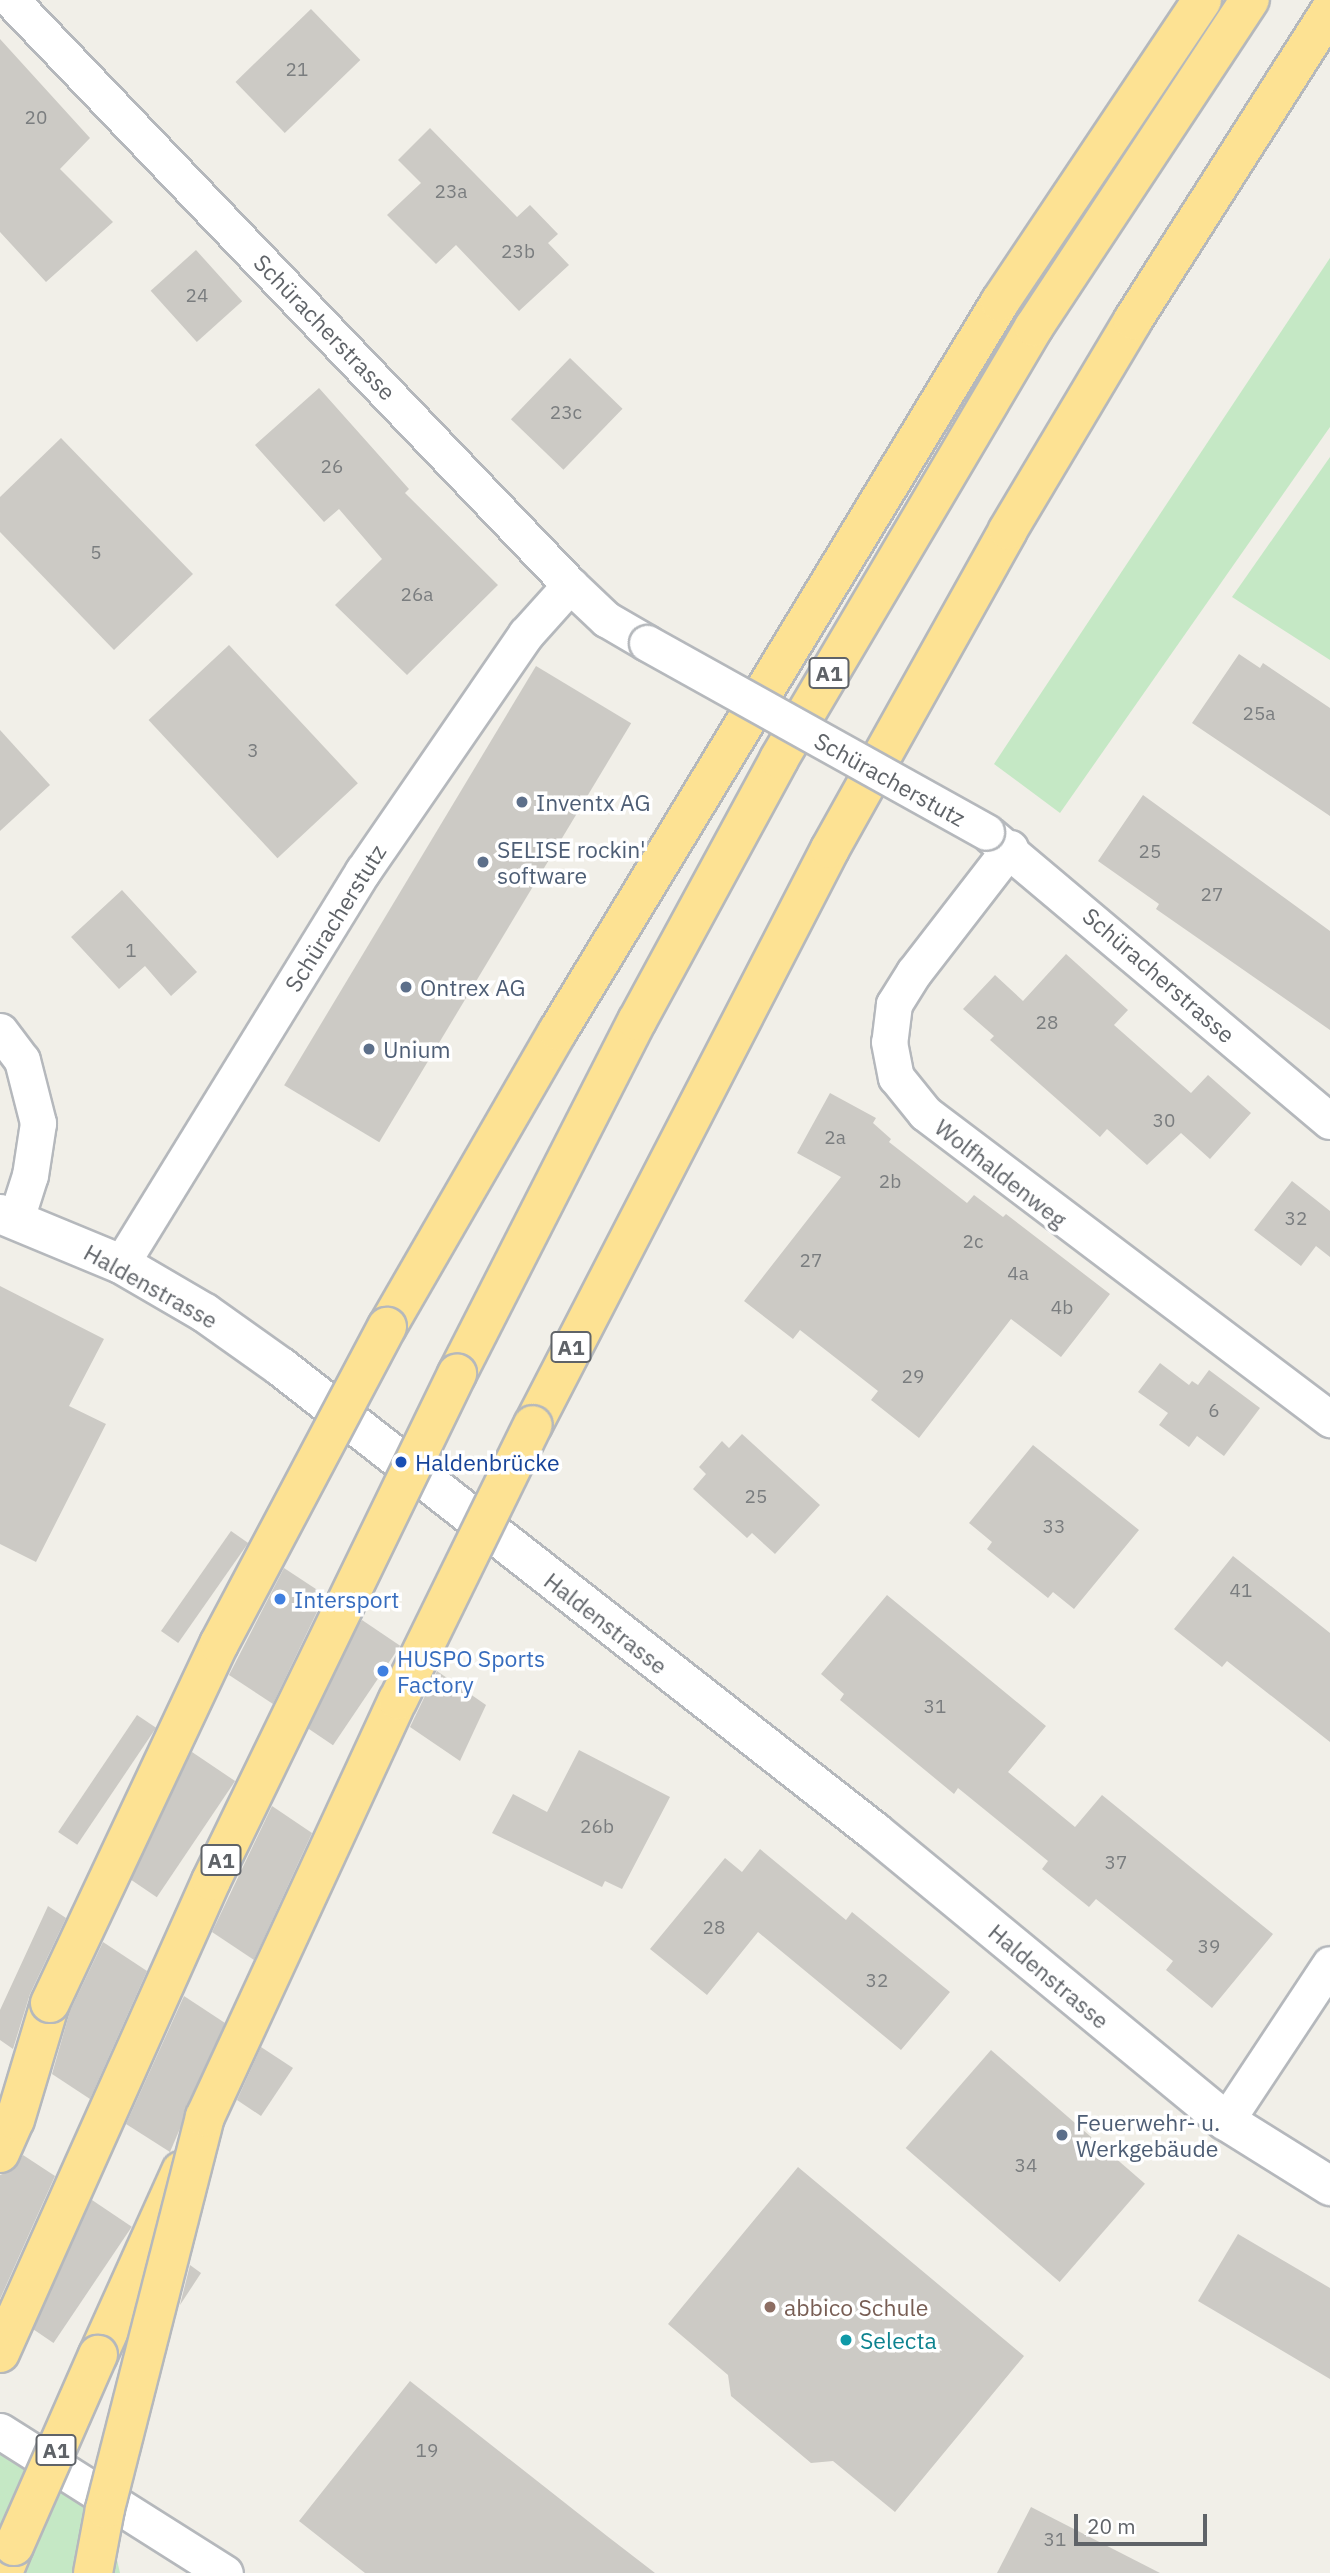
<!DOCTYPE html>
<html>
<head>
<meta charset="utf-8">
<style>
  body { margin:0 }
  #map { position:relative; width:1330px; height:2573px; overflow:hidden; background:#f1efe8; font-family:"IBM Plex Sans",sans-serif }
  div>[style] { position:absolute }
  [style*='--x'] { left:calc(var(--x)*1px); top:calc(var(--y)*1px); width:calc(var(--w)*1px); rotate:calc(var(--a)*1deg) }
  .green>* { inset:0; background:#c5e8c5 }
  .building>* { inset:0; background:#cccac5; transform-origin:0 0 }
  .roads { filter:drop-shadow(2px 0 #b5b8bc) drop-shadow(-2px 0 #b5b8bc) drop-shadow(0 2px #b5b8bc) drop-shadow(0 -2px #b5b8bc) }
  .minor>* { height:35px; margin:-17.5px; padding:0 17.5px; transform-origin:17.5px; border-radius:17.5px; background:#fff }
  .tertiary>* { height:38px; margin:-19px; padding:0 19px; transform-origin:19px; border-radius:19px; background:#fff }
  .motorway>* { height:38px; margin:-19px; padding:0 19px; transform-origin:19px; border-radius:19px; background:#fde293 }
  .bridges { filter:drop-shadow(2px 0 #b5b8bc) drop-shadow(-2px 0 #b5b8bc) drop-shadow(0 2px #b5b8bc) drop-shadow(0 -2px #b5b8bc) }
  .minor-bridge>* { height:35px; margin:-17.5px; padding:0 17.5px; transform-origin:17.5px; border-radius:17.5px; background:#fff }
  .motorway-bridge>* { height:38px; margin:-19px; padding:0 19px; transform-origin:19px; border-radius:19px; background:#fde293 }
  .dots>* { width:19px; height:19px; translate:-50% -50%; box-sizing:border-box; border:4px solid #fff; border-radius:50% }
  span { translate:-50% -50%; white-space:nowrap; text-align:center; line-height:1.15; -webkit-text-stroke:7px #fff; paint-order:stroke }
  .number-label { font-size:19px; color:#7a7d7f }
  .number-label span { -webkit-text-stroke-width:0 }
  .shield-label span { padding:2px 5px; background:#fff; border:2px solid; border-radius:5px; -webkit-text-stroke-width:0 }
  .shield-label { font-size:21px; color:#5f6368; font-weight:700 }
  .street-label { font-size:23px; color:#5f6368 }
  .service-label { font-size:23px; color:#4e5e75 }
  .left { translate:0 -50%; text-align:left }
  .transit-label { font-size:23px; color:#164399 }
  .shop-label { font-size:23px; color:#366cbe }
  .education-label { font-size:23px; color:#785e54 }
  .culture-label { font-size:23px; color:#0d838f }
  .scale { position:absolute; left:1074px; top:2514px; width:133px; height:32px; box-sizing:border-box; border:4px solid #5f6368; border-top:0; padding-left:9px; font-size:21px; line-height:24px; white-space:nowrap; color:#5f6368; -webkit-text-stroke:5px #fff; paint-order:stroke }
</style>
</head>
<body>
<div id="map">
  <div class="green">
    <div style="clip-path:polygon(1330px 258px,1330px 427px,1060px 813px,994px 764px)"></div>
    <div style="clip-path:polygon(1330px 457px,1330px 660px,1232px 597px)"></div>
    <div style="clip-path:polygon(0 2438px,105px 2509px,120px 2573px,0 2573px)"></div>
  </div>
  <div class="building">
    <div style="left:311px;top:9px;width:71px;height:105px;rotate:46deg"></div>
    <div style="clip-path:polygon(0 39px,90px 138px,60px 169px,113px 222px,46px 282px,0 232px)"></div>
    <div style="clip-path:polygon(430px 128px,517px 217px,530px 205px,558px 234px,548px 243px,569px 265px,519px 311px,456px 245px,436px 264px,387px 215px,421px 183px,398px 160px)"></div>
    <div style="left:196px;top:250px;width:69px;height:61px;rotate:48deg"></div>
    <div style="left:570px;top:358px;width:73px;height:85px;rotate:44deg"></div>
    <div style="clip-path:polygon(319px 388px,409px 489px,405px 493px,498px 585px,407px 675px,335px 605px,382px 559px,339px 509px,324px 522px,255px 445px)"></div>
    <div style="clip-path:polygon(61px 438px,193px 574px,114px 650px,0 532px,0 497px)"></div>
    <div style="left:229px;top:645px;width:189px;height:110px;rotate:47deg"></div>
    <div style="clip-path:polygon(1239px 654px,1260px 668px,1263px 663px,1330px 708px,1330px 816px,1192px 723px)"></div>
    <div style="left:536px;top:666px;width:111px;height:489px;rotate:31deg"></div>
    <div style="clip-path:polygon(0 730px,50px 785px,0 831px)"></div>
    <div style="clip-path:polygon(1143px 795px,1330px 931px,1330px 1030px,1156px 909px,1159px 904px,1098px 861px)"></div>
    <div style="clip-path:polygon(122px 890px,197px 972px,171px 996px,145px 966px,119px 989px,71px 937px)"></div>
    <div style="clip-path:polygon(1066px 954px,1128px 1010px,1114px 1025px,1191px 1093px,1208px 1075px,1251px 1113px,1210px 1159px,1181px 1133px,1147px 1165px,1107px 1129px,1100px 1137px,990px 1040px,994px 1036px,963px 1009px,995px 975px,1023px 1001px)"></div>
    <div style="clip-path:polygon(830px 1093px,876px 1118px,873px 1123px,891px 1139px,889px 1142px,967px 1203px,974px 1195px,1003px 1217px,1006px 1214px,1110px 1294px,1061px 1357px,1011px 1319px,919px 1438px,871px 1400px,878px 1391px,800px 1330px,793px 1339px,744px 1301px,841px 1177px,797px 1153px)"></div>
    <div style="clip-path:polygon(1292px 1181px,1330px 1211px,1330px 1257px,1316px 1246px,1301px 1266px,1254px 1230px)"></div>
    <div style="clip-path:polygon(0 1286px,104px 1339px,69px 1406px,106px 1424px,36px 1562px,0 1544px)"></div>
    <div style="clip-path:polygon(1160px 1363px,1189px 1385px,1192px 1381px,1198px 1385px,1209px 1370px,1260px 1408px,1224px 1456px,1197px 1436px,1189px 1447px,1159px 1425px,1168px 1413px,1138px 1392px)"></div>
    <div style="clip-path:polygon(742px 1434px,820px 1505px,775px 1554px,752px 1533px,747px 1538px,693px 1489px,706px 1474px,699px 1467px,722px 1441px,729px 1448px)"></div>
    <div style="clip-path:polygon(1033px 1445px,1139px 1530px,1074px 1609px,1053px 1592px,1048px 1598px,987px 1549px,992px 1542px,969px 1523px)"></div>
    <div style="left:231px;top:1531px;width:21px;height:122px;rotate:35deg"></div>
    <div style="clip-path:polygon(1233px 1556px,1330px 1633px,1330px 1742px,1227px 1661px,1222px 1667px,1174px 1629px)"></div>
    <div style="clip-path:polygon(284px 1568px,325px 1595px,273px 1704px,229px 1675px)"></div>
    <div style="clip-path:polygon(887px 1595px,1046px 1726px,1008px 1772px,1075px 1827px,1102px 1795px,1273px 1934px,1212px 2008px,1166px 1970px,1173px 1961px,1096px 1899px,1089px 1907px,1042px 1869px,1048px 1861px,958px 1788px,954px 1794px,840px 1700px,844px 1694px,821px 1674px)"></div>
    <div style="left:362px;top:1620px;width:46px;height:120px;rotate:34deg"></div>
    <div style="clip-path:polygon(437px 1671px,486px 1705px,460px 1761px,410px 1727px)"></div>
    <div style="left:137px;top:1715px;width:23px;height:141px;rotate:34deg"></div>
    <div style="clip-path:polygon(579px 1750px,670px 1797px,622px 1889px,605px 1881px,602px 1887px,492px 1833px,513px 1794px,547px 1812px)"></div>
    <div style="left:192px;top:1752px;width:52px;height:140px;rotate:34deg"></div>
    <div style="clip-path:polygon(272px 1806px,312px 1833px,254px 1960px,212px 1932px)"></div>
    <div style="clip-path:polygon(760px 1849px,846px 1920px,852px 1912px,950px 1992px,901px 2050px,758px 1932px,707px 1995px,650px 1949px,725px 1858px,742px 1872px)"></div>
    <div style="clip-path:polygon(48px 1906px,66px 1918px,30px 1994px,13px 2049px,0 2040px,0 2010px)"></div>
    <div style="clip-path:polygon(103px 1942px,147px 1971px,90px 2099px,52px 2074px,70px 2011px)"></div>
    <div style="clip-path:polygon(184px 1996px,225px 2023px,170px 2152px,126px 2124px)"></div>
    <div style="clip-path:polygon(261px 2047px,293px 2068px,261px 2116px,237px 2100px)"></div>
    <div style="left:991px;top:2050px;width:204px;height:130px;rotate:41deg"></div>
    <div style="clip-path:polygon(23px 2155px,55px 2176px,0 2299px,0 2175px,13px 2170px)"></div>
    <div style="clip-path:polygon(798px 2167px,1024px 2356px,895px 2512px,833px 2461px,811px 2463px,731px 2396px,728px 2375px,668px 2324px)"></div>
    <div style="left:92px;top:2200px;width:48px;height:140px;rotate:34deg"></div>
    <div style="clip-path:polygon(1238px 2234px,1330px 2288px,1330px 2379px,1198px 2301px)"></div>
    <div style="clip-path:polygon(190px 2265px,201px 2273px,180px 2305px)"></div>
    <div style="clip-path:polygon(410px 2381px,607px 2536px,655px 2573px,365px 2573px,299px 2521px)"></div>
    <div style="clip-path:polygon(1031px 2507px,1160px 2573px,997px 2573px)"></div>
  </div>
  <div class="roads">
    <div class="minor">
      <div style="--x:11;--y:0;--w:809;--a:46.3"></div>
      <div style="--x:570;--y:585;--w:50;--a:43.4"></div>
      <div style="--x:606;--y:619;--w:48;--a:30.3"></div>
      <div style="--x:990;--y:835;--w:444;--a:40.1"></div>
      <div style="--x:1010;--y:848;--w:157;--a:127.7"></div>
      <div style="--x:914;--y:972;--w:38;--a:122"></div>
      <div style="--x:894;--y:1004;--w:38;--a:97"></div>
      <div style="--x:889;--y:1042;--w:36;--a:79"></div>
      <div style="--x:896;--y:1077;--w:46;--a:51.1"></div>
      <div style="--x:925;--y:1113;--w:508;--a:37.07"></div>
      <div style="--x:0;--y:1031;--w:36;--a:53"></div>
      <div style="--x:22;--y:1060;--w:65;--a:75.7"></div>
      <div style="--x:38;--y:1123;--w:53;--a:98.7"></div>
      <div style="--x:30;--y:1175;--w:46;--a:107.7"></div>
      <div style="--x:121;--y:1264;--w:462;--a:-58.4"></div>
      <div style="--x:363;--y:871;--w:288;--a:-55.5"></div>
      <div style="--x:526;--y:634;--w:66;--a:-48.1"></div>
      <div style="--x:1226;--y:2121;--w:188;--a:-56.5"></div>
      <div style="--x:0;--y:2431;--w:266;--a:32.3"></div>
    </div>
    <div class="tertiary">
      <div style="--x:0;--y:1214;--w:131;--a:22.5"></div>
      <div style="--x:121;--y:1264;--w:97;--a:30.3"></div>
      <div style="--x:205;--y:1313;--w:93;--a:35.4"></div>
      <div style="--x:281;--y:1367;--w:754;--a:38.05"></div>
      <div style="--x:875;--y:1832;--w:455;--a:39.5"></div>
      <div style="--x:1226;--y:2121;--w:123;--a:32"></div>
    </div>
    <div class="motorway">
      <div style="--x:387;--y:1327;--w:342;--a:-60"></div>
      <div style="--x:558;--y:1031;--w:853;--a:-58.77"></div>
      <div style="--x:1000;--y:302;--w:363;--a:-56.2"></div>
      <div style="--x:457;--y:1374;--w:396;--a:-63"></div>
      <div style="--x:637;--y:1021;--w:298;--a:-61.5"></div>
      <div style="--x:779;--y:759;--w:502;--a:-59.45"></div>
      <div style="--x:1034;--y:327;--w:392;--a:-56.6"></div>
      <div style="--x:533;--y:1425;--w:648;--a:-62.72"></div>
      <div style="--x:830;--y:849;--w:365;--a:-60.8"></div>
      <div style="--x:1008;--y:530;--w:244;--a:-59.2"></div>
      <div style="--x:1133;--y:320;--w:366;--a:-57.5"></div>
      <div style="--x:0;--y:2153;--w:36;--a:-66"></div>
      <div style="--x:15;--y:2120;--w:122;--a:-73.3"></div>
      <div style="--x:98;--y:2355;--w:202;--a:-65.7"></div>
      <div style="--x:3;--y:2573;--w:29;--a:-68"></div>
    </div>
  </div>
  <div class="bridges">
    <div class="minor-bridge">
      <div style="--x:647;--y:643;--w:388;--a:29.1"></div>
    </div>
    <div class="motorway-bridge">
      <div style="--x:50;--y:2003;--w:397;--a:-64.8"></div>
      <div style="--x:219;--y:1644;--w:359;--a:-62.1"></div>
      <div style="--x:0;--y:2353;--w:517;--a:-65.91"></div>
      <div style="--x:211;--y:1881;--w:564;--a:-64.12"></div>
      <div style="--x:14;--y:2546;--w:209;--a:-66.3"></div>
      <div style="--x:93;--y:2573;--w:65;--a:-79.4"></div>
      <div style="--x:105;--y:2509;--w:405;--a:-75.7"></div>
      <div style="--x:205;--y:2117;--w:459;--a:-65.2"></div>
      <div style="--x:398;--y:1700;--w:306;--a:-63.9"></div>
    </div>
  </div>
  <div class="dots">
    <div style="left:522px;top:802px;background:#5c6f8a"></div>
    <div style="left:483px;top:862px;background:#5c6f8a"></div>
    <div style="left:406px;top:987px;background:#5c6f8a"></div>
    <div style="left:369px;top:1049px;background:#5c6f8a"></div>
    <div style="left:401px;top:1462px;background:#1a4fb4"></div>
    <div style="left:280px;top:1599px;background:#3f7fe0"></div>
    <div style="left:383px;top:1671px;background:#3f7fe0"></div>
    <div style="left:1062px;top:2135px;background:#5c6f8a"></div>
    <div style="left:770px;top:2307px;background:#8d6e63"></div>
    <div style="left:846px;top:2340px;background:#0f9aa8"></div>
  </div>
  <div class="number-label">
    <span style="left:297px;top:70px">21</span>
    <span style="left:36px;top:118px">20</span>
    <span style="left:451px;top:192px">23a</span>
    <span style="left:518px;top:252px">23b</span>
    <span style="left:197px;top:296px">24</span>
    <span style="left:566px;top:413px">23c</span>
    <span style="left:332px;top:467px">26</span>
    <span style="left:96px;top:553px">5</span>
    <span style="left:417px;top:595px">26a</span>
    <span style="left:1259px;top:714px">25a</span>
    <span style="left:253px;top:751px">3</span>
    <span style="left:1150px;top:852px">25</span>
    <span style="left:1212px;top:895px">27</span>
    <span style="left:131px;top:951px">1</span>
    <span style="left:1047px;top:1023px">28</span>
    <span style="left:1164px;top:1121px">30</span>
    <span style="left:835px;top:1138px">2a</span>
    <span style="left:890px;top:1182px">2b</span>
    <span style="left:1296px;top:1219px">32</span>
    <span style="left:973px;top:1242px">2c</span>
    <span style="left:811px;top:1261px">27</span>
    <span style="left:1018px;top:1274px">4a</span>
    <span style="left:1062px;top:1308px">4b</span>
    <span style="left:913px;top:1377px">29</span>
    <span style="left:1214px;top:1411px">6</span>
    <span style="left:756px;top:1497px">25</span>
    <span style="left:1054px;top:1527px">33</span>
    <span style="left:1241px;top:1591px">41</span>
    <span style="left:935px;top:1707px">31</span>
    <span style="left:597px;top:1827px">26b</span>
    <span style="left:1116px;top:1863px">37</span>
    <span style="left:714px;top:1928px">28</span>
    <span style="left:1209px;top:1947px">39</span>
    <span style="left:877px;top:1981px">32</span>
    <span style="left:1026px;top:2166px">34</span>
    <span style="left:427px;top:2451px">19</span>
    <span style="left:1055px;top:2540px">31</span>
  </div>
  <div class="shield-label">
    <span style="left:829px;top:673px">A1</span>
    <span style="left:571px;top:1347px">A1</span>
    <span style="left:221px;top:1860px">A1</span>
    <span style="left:56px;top:2450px">A1</span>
  </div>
  <div class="street-label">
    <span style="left:325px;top:327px;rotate:46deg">Schüracherstrasse</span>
    <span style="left:890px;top:779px;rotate:29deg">Schüracherstutz</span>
    <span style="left:335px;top:918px;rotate:-58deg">Schüracherstutz</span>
    <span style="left:1159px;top:975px;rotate:41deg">Schüracherstrasse</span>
    <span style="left:1001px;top:1173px;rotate:38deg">Wolfhaldenweg</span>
    <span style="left:151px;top:1286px;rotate:29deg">Haldenstrasse</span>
    <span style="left:606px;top:1623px;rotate:38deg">Haldenstrasse</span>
    <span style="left:1049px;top:1976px;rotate:40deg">Haldenstrasse</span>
  </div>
  <div class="service-label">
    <span class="left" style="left:536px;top:802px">Inventx AG</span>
    <span class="left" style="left:497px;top:862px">SELISE rockin'<br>software</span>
    <span class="left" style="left:420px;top:987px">Ontrex AG</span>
    <span class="left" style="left:383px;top:1049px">Unium</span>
    <span class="left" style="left:1076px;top:2135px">Feuerwehr- u.<br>Werkgebäude</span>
  </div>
  <div class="transit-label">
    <span class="left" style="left:415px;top:1462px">Haldenbrücke</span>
  </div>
  <div class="shop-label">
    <span class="left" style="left:294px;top:1599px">Intersport</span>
    <span class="left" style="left:397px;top:1671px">HUSPO Sports<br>Factory</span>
  </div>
  <div class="education-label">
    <span class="left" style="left:784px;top:2307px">abbico Schule</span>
  </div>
  <div class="culture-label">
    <span class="left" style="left:860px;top:2340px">Selecta</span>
  </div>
  <div class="scale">20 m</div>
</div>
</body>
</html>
